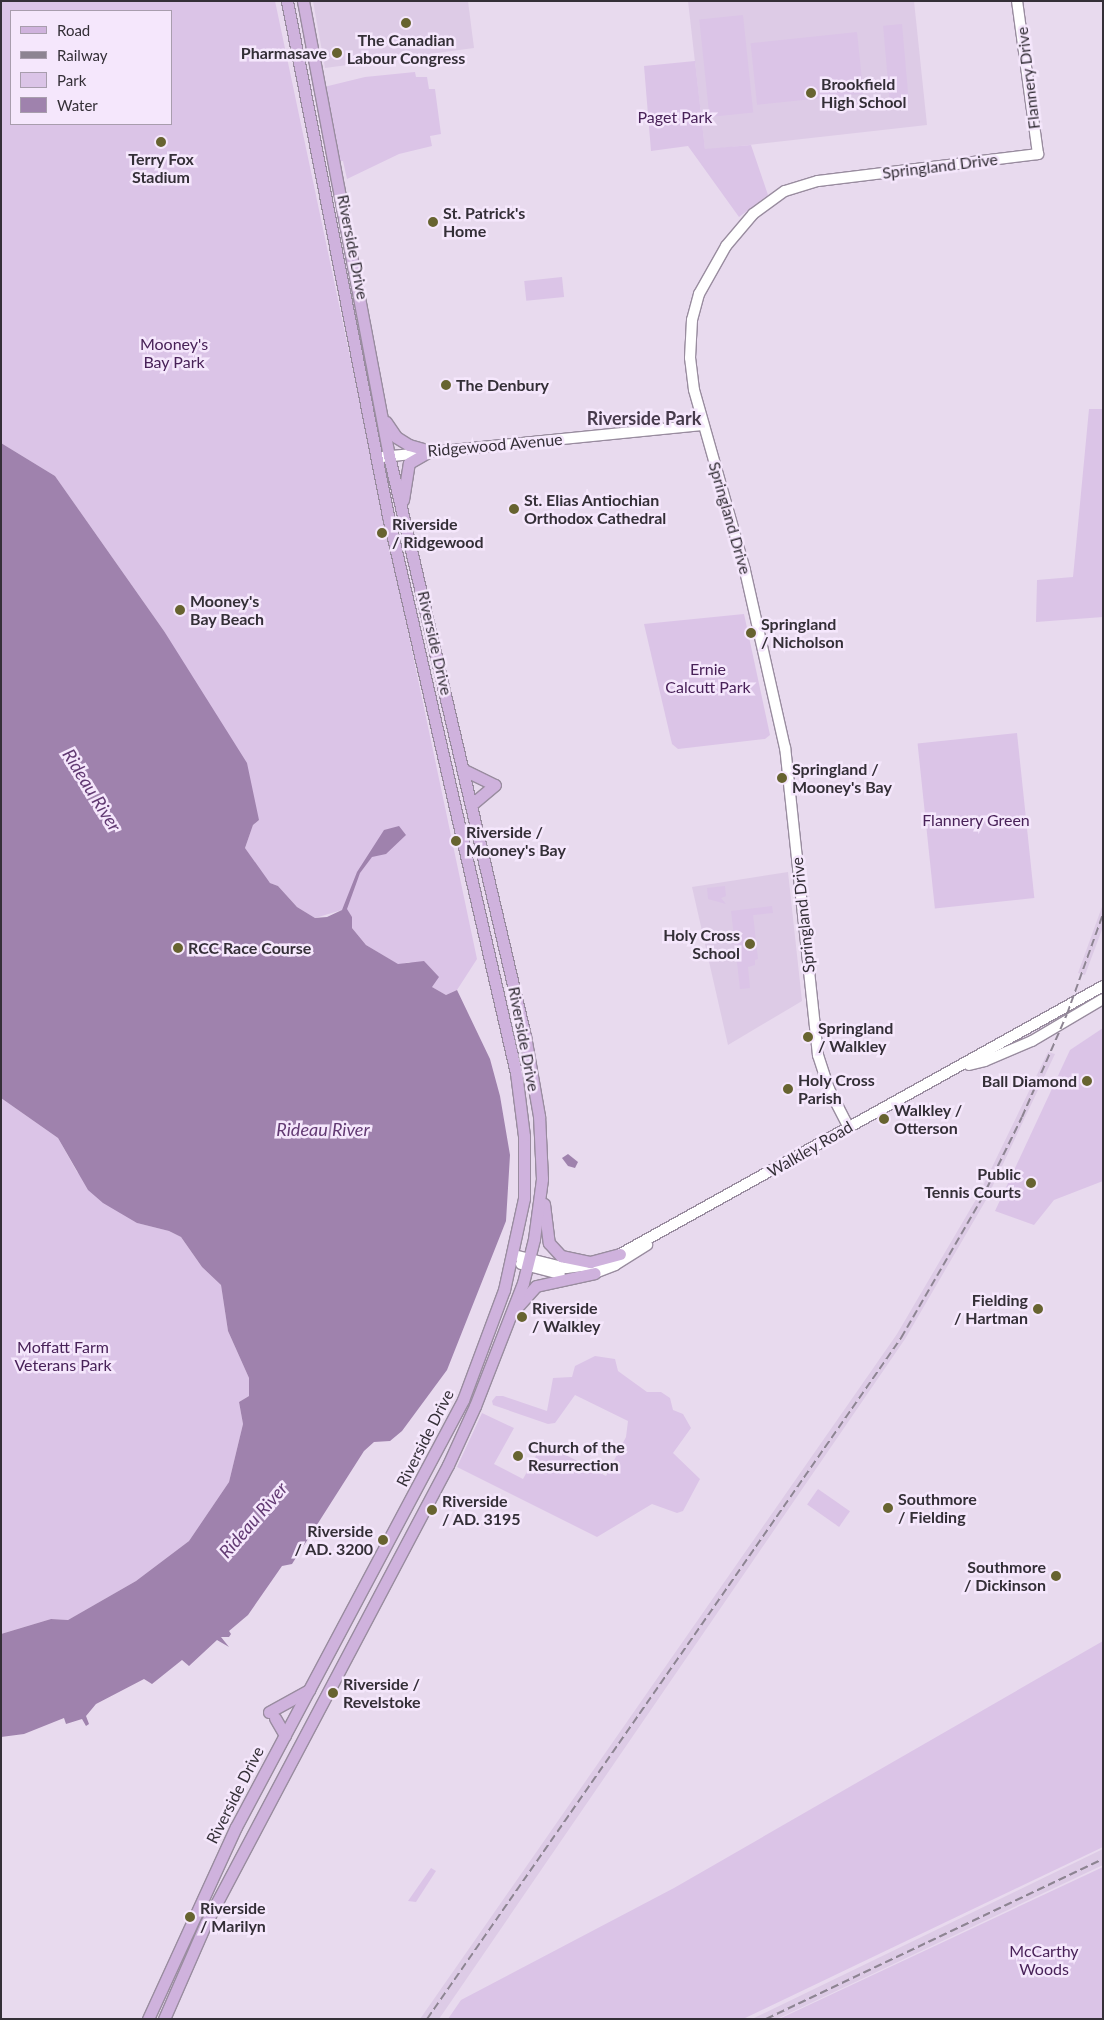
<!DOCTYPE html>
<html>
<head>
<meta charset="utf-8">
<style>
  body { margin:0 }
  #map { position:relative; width:1104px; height:2020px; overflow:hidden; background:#e8daee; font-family:Lato,sans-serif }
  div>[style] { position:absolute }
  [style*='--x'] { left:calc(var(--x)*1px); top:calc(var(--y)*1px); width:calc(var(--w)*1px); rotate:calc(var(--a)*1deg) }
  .built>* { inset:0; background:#ddcbe6 }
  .green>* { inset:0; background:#dbc4e7; transform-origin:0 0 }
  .water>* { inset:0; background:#9f82ad }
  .roads { filter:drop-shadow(1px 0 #998c9f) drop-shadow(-1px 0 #998c9f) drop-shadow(0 1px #998c9f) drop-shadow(0 -1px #998c9f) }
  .secondary>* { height:10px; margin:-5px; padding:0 5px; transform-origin:5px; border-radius:5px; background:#fff }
  .primary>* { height:11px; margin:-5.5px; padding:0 5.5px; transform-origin:5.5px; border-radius:5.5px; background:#cfb2dd }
  .rail>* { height:2px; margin-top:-1px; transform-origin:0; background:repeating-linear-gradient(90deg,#8d8492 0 8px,transparent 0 12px) }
  .dots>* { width:14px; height:14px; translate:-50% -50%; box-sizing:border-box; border:2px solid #f5e7fc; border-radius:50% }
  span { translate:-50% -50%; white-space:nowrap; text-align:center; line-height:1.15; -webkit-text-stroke:5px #f5e7fc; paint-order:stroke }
  .poi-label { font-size:16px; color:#342f37; font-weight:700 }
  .right { translate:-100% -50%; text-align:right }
  .left { translate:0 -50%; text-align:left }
  .street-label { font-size:16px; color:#342f37 }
  .park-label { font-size:16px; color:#482158 }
  .neighbourhood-label { font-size:18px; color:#463a4b; font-weight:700 }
  .water-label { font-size:18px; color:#623a73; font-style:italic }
  .frame { position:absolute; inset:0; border:2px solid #342f37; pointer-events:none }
  .legend { position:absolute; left:10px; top:10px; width:162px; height:115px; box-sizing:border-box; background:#f5e7fc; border:1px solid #a89dad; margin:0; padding:6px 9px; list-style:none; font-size:15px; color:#342f37 }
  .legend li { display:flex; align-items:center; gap:10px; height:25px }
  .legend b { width:25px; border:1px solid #a89dad }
</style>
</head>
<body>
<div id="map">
  <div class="built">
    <div style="clip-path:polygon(313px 1px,468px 1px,474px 48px,325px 68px)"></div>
    <div style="clip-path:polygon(688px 1px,914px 1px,927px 125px,705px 150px)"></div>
    <div style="clip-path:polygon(788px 872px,802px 1001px,728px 1045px,692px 887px)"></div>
    <div style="clip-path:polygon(1103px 904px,1103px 927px,1085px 975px,1078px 973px)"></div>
    <div style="clip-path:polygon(1048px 1052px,1055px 1054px,986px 1200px,905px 1339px,439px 2019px,420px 2019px,897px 1334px,978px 1196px)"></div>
    <div style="clip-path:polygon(1103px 1849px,1103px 1865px,777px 2019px,752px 2019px)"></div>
  </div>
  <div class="green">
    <div style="clip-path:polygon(evenodd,1px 1px,275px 1px,477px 959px,457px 990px,446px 995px,432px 987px,428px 969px,409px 962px,399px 965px,366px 945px,352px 928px,352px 917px,342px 910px,315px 918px,297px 907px,278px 886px,270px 883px,260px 872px,245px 848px,253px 825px,259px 820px,164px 631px,55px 476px,1px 443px,1px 1px,11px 11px,171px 11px,171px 124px,11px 124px,11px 11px)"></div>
    <div style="left:743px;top:15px;width:98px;height:44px;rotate:84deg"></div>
    <div style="left:902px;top:24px;width:80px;height:19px;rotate:85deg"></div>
    <div style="left:857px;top:32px;width:62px;height:107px;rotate:84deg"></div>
    <div style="clip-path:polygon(695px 61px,705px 149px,751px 145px,768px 195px,739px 217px,688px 146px,651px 151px,644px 66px)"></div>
    <div style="clip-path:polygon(415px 72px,416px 77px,427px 77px,429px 89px,435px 89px,441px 134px,430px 136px,432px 146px,399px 154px,347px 179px,343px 161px,338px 161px,324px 87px,365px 77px)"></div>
    <div style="left:562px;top:277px;width:20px;height:38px;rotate:84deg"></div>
    <div style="clip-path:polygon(1089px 409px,1103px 409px,1103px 617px,1036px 622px,1037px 580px,1073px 577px)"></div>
    <div style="clip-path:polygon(744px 614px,770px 735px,765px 739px,678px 749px,672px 744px,644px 624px)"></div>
    <div style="left:1017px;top:733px;width:166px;height:100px;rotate:84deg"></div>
    <div style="clip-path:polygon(725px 886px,726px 896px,721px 898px,726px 904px,708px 899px,707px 888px)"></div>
    <div style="clip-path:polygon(772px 906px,773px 913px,753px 915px,758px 959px,755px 960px,755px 965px,748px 967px,750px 988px,740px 989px,731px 911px)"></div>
    <div style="clip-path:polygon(1103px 1028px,1103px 1181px,1054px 1200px,1034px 1225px,995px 1211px,1070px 1050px)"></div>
    <div style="clip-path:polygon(1px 1098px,58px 1138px,77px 1172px,137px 1223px,169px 1231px,181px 1237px,202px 1267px,221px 1285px,228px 1331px,249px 1378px,249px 1396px,239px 1402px,243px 1424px,229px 1482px,189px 1541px,136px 1581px,68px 1620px,51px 1619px,1px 1634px)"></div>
    <div style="clip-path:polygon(595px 1356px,615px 1359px,618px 1371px,629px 1379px,647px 1392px,661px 1392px,670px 1398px,673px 1410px,683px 1414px,691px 1428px,673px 1453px,700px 1479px,683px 1511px,677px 1513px,652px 1504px,597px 1537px,457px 1467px,482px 1413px,514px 1428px,494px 1464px,523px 1479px,543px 1443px,606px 1476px,626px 1437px,628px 1421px,575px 1395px,555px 1423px,548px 1424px,493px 1405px,492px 1401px,496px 1396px,503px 1396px,547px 1411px,553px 1378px,572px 1377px,575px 1366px)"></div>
    <div style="left:818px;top:1489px;width:39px;height:19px;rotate:35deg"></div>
    <div style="clip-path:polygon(1103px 1641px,1103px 1847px,743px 2019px,448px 2019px,461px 2000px,674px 1888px)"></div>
    <div style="clip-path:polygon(1103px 1867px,1103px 2019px,779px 2019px)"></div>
    <div style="clip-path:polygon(431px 1868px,436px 1871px,416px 1902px,408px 1901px)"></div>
  </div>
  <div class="water">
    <div style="clip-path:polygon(1px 443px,55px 476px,164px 631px,247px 763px,259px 820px,253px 825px,245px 848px,270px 883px,278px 886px,297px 907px,315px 918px,327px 917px,342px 910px,357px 872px,384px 830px,399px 826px,406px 835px,386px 854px,372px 857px,360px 873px,347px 909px,352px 917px,352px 928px,366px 945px,398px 964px,424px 961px,439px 977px,432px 987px,446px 995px,457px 990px,490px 1059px,500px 1096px,510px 1155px,506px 1221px,447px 1370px,402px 1431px,390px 1441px,374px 1442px,364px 1451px,292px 1564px,282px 1566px,248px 1615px,229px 1631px,231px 1634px,229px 1637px,221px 1637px,229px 1647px,217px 1640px,189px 1666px,182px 1660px,152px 1684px,144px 1679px,96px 1704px,86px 1716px,89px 1724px,86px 1726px,82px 1719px,66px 1724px,64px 1718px,24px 1734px,1px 1737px,1px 1634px,51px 1619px,68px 1620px,136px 1581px,189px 1541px,229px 1482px,243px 1424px,239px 1402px,249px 1396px,249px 1378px,228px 1331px,221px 1285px,202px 1267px,181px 1237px,169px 1231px,137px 1223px,103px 1203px,88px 1190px,58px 1138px,1px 1098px)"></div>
    <div style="clip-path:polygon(568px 1154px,578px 1162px,575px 1168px,568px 1166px,562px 1158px)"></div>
  </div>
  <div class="roads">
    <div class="secondary">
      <div style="--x:382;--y:457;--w:322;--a:-5.7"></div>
      <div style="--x:969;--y:1065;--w:16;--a:-14"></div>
      <div style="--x:985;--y:1061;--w:51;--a:-23.1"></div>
      <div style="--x:1032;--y:1041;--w:82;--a:-30.6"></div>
      <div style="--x:848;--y:1126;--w:42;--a:-117.2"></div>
      <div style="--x:829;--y:1089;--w:36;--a:-108"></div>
      <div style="--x:818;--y:1055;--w:309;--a:-96.1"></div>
      <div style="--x:785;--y:748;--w:182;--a:-102.7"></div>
      <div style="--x:745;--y:570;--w:187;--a:-105.8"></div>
      <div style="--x:694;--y:390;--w:32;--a:-97"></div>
      <div style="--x:690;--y:358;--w:38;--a:-87"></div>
      <div style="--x:692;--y:320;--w:27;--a:-75"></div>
      <div style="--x:699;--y:294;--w:55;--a:-60.6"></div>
      <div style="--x:726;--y:246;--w:42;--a:-49.8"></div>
      <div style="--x:753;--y:214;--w:39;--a:-36"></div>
      <div style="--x:785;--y:191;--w:34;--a:-17"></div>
      <div style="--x:818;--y:181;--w:222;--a:-7"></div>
      <div style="--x:1038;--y:154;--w:154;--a:-97.8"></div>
      <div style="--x:514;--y:1255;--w:54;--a:14"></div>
      <div style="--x:566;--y:1268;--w:33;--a:-7"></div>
      <div style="--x:615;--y:1257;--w:558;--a:-29.04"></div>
      <div style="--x:521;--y:1264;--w:40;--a:14.4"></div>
      <div style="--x:592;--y:1274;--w:25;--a:-21"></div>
      <div style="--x:615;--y:1265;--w:38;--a:-32"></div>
    </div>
    <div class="primary">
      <div style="--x:386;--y:422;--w:18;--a:56"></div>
      <div style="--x:396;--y:437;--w:15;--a:32"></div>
      <div style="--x:409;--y:445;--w:22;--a:16"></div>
      <div style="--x:403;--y:500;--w:37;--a:-81"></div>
      <div style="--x:409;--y:463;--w:24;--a:-30"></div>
      <div style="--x:464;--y:770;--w:34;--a:26"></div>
      <div style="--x:471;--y:805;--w:31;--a:-40"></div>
      <div style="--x:544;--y:1204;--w:39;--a:83"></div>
      <div style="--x:549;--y:1243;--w:18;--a:47"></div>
      <div style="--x:561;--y:1256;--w:30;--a:12"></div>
      <div style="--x:590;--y:1262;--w:31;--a:-15"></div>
      <div style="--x:519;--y:1305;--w:25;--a:-48"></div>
      <div style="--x:536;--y:1286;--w:60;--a:-12.4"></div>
      <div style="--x:269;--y:1712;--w:46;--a:-28.8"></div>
      <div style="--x:275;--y:1718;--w:20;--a:60"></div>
      <div style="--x:148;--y:2019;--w:211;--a:-65.4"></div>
      <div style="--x:236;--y:1827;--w:484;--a:-62"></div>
      <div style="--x:463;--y:1400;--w:117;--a:-69.6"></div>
      <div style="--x:504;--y:1290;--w:94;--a:-77.7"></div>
      <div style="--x:524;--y:1198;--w:62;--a:-90"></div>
      <div style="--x:524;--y:1136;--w:64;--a:-97.2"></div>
      <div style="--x:516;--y:1073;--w:572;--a:-102.94"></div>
      <div style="--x:388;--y:516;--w:525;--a:-101.1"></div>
      <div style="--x:164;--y:2019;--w:105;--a:-66.4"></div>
      <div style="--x:206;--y:1923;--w:518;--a:-62.15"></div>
      <div style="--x:448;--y:1465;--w:65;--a:-65.4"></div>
      <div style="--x:475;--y:1406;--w:132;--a:-68.7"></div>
      <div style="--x:523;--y:1283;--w:45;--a:-76"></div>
      <div style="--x:534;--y:1239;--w:61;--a:-82.4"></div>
      <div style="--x:542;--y:1179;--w:63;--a:-92.7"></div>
      <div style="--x:539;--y:1116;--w:81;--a:-99.9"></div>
      <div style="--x:525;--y:1036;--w:596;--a:-103.2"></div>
      <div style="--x:389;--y:456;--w:463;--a:-100.7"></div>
    </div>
  </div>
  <div class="rail">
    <div style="--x:427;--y:2019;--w:830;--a:-55.16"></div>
    <div style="--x:901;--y:1338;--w:162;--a:-59.9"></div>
    <div style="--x:982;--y:1198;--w:90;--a:-63.7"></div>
    <div style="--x:1022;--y:1117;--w:112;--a:-66.4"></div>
    <div style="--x:1067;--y:1014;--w:106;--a:-70.2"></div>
    <div style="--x:766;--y:2019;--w:373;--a:-25.4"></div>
  </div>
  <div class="dots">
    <div style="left:406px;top:23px;background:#676330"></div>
    <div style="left:337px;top:53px;background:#676330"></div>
    <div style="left:811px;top:93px;background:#676330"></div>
    <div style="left:161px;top:142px;background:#676330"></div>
    <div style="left:433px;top:222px;background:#676330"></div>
    <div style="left:446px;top:385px;background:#676330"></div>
    <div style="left:514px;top:509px;background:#676330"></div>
    <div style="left:382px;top:533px;background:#676330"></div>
    <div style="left:180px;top:610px;background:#676330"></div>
    <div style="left:751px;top:633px;background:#676330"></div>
    <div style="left:782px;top:778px;background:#676330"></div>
    <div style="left:456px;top:841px;background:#676330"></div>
    <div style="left:750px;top:944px;background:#676330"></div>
    <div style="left:178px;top:948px;background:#676330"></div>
    <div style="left:808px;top:1037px;background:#676330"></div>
    <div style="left:1087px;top:1081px;background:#676330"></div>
    <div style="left:788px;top:1089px;background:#676330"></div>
    <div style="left:884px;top:1119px;background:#676330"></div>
    <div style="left:1031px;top:1183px;background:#676330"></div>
    <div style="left:1038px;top:1309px;background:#676330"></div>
    <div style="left:522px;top:1317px;background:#676330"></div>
    <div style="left:518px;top:1456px;background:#676330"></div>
    <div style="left:888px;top:1508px;background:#676330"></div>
    <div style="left:432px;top:1510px;background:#676330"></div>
    <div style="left:383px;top:1540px;background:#676330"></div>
    <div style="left:1056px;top:1576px;background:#676330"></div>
    <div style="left:333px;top:1693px;background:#676330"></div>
    <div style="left:190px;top:1917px;background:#676330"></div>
  </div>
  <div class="poi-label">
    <span style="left:406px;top:49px">The Canadian<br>Labour Congress</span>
    <span class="right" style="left:327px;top:53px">Pharmasave</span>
    <span class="left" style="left:821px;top:93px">Brookfield<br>High School</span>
    <span style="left:161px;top:168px">Terry Fox<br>Stadium</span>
    <span class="left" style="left:443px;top:222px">St. Patrick's<br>Home</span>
    <span class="left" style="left:456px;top:385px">The Denbury</span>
    <span class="left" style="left:524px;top:509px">St. Elias Antiochian<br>Orthodox Cathedral</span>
    <span class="left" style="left:392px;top:533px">Riverside<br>/ Ridgewood</span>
    <span class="left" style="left:190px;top:610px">Mooney's<br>Bay Beach</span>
    <span class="left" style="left:761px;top:633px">Springland<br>/ Nicholson</span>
    <span class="left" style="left:792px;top:778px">Springland /<br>Mooney's Bay</span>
    <span class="left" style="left:466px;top:841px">Riverside /<br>Mooney's Bay</span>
    <span class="right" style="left:740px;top:944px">Holy Cross<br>School</span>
    <span class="left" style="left:188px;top:948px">RCC Race Course</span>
    <span class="left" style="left:818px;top:1037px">Springland<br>/ Walkley</span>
    <span class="left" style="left:798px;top:1089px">Holy Cross<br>Parish</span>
    <span class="right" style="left:1077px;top:1081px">Ball Diamond</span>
    <span class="left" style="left:894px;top:1119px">Walkley /<br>Otterson</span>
    <span class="right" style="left:1021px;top:1183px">Public<br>Tennis Courts</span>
    <span class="right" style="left:1028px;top:1309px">Fielding<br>/ Hartman</span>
    <span class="left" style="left:532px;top:1317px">Riverside<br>/ Walkley</span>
    <span class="left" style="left:528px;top:1456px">Church of the<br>Resurrection</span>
    <span class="left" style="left:898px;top:1508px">Southmore<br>/ Fielding</span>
    <span class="left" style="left:442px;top:1510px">Riverside<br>/ AD. 3195</span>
    <span class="right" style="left:373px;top:1540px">Riverside<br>/ AD. 3200</span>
    <span class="right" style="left:1046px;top:1576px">Southmore<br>/ Dickinson</span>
    <span class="left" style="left:343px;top:1693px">Riverside /<br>Revelstoke</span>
    <span class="left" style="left:200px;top:1917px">Riverside<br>/ Marilyn</span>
  </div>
  <div class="street-label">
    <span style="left:1028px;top:78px;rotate:-97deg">Flannery Drive</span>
    <span style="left:940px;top:166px;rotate:-7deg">Springland Drive</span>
    <span style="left:353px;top:247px;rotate:79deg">Riverside Drive</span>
    <span style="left:495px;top:445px;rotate:-5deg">Ridgewood Avenue</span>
    <span style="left:730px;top:518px;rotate:74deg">Springland Drive</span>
    <span style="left:435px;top:643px;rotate:77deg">Riverside Drive</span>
    <span style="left:803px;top:915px;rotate:-96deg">Springland Drive</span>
    <span style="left:524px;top:1039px;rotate:79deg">Riverside Drive</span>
    <span style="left:810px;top:1149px;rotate:-30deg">Walkley Road</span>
    <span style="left:425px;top:1438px;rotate:-63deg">Riverside Drive</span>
    <span style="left:235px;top:1795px;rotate:-63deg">Riverside Drive</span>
  </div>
  <div class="park-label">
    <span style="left:675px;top:117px">Paget Park</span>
    <span style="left:174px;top:353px">Mooney's<br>Bay Park</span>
    <span style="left:708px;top:678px">Ernie<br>Calcutt Park</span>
    <span style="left:976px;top:820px">Flannery Green</span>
    <span style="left:63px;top:1356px">Moffatt Farm<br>Veterans Park</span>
    <span style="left:1044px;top:1960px">McCarthy<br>Woods</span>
  </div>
  <div class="neighbourhood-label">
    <span style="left:644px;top:418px">Riverside Park</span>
  </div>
  <div class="water-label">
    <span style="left:92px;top:790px;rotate:58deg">Rideau River</span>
    <span style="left:323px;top:1129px">Rideau River</span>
    <span style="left:253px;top:1520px;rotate:-49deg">Rideau River</span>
  </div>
  <div class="frame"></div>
  <ul class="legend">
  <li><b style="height:6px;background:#cfb2dd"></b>Road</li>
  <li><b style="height:6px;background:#8d8492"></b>Railway</li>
  <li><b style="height:14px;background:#dbc4e7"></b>Park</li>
  <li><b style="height:14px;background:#9f82ad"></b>Water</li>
  </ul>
</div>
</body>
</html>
